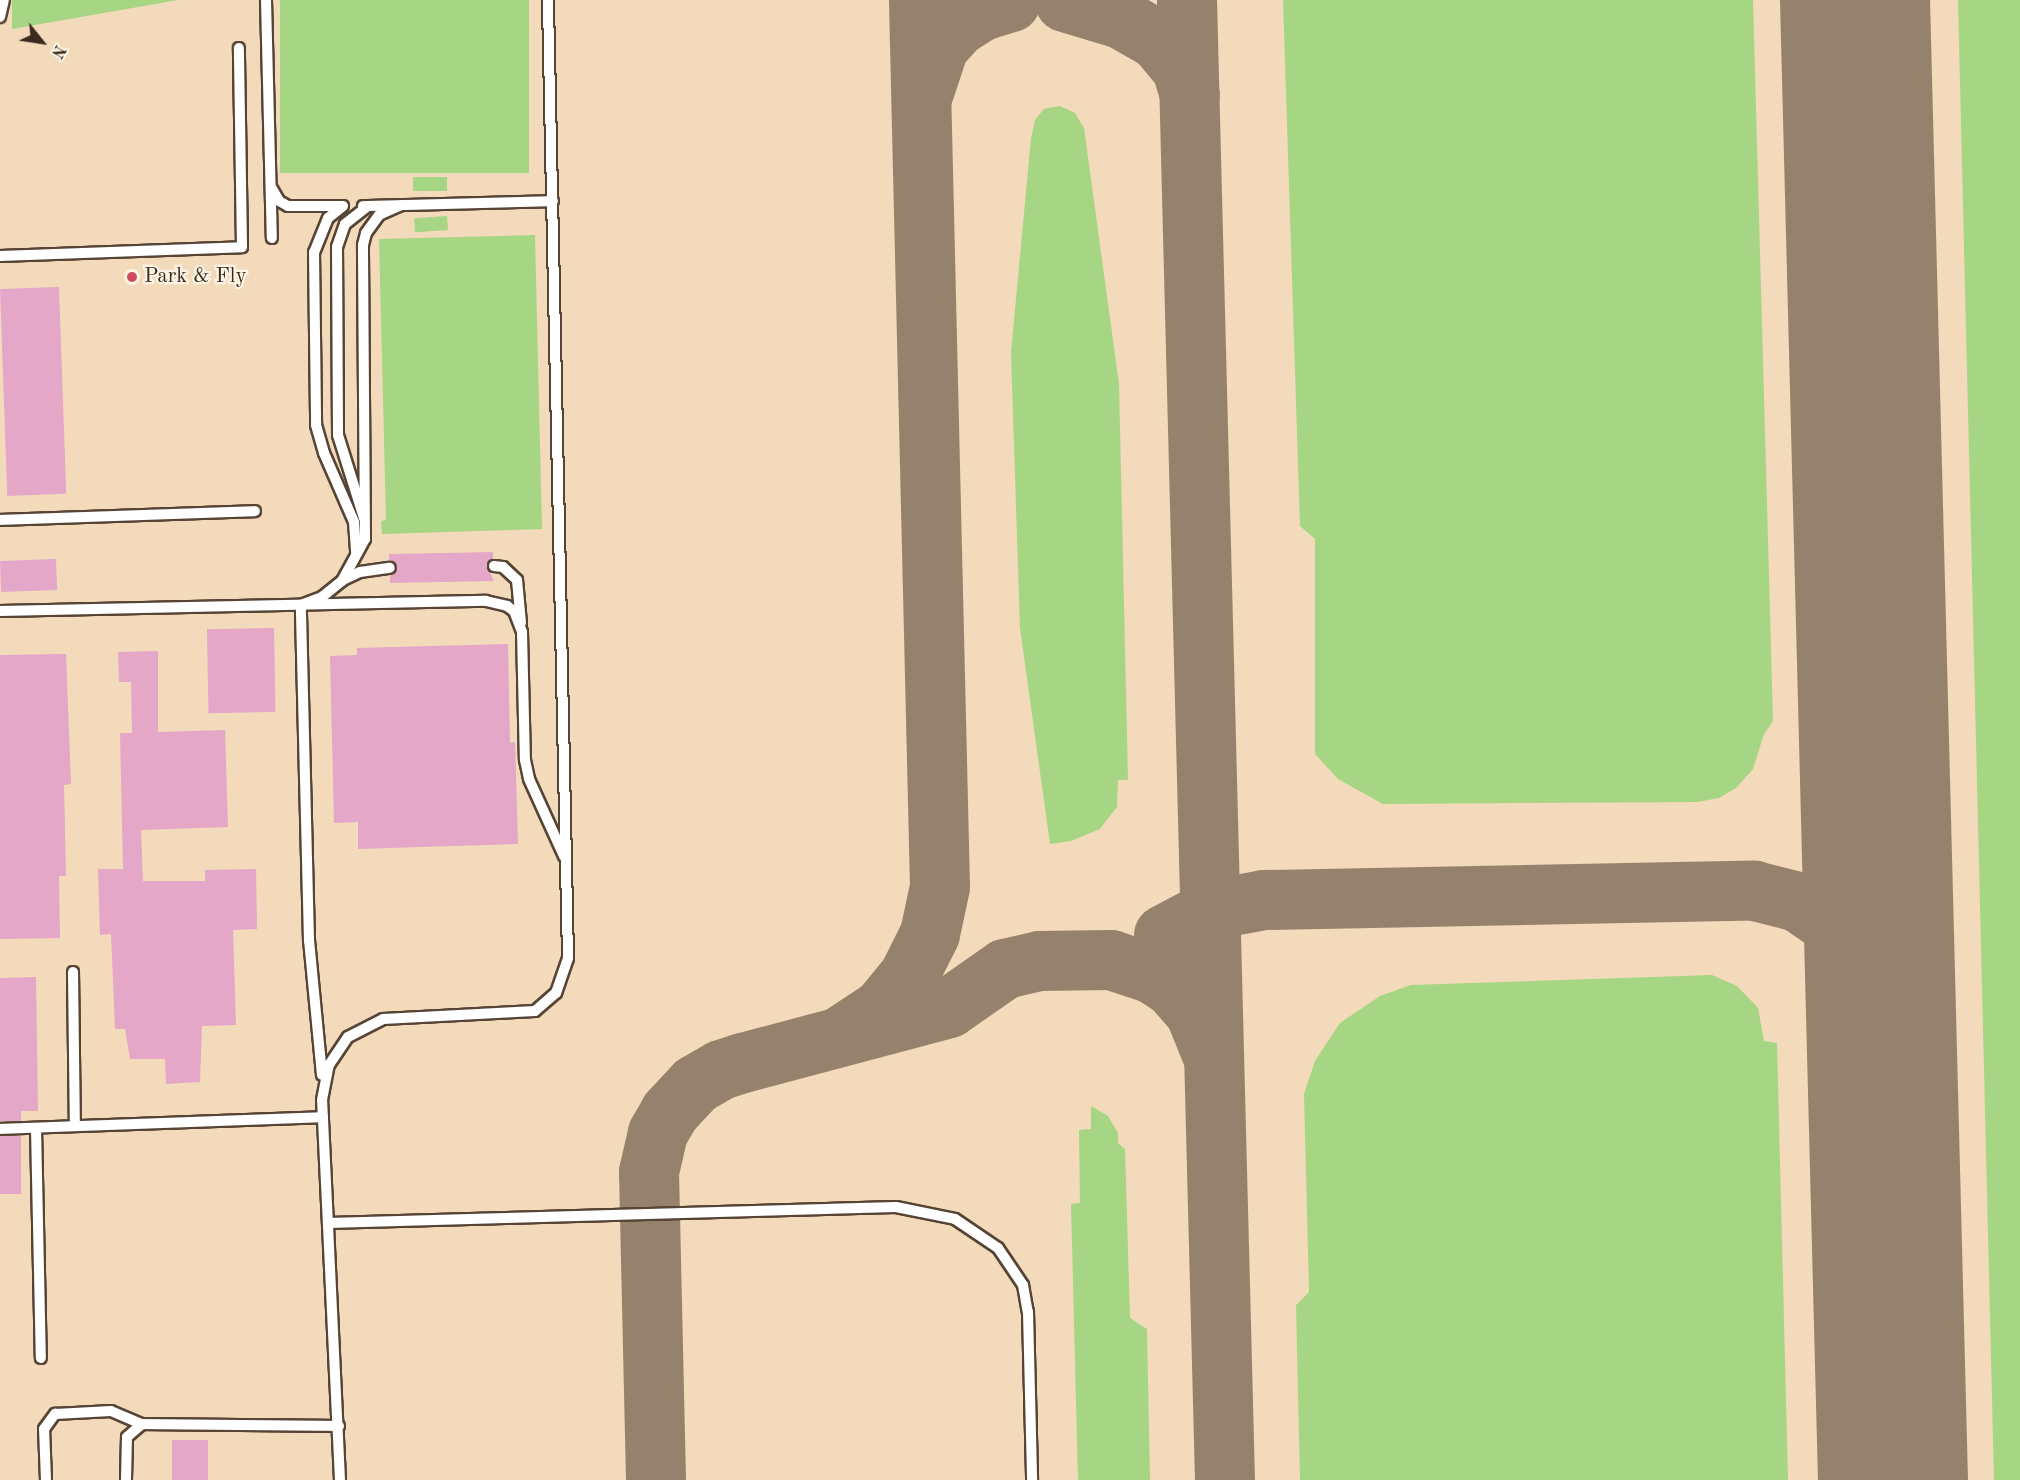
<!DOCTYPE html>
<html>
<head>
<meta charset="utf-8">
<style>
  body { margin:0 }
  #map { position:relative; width:2020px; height:1480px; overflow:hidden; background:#f2daba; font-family:"Old Standard TT",serif }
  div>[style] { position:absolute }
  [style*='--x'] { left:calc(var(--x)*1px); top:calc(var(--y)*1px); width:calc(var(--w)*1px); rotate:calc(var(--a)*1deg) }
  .green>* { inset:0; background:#a6d583; transform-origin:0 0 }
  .taxiway>* { height:60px; margin:-30px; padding:0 30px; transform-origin:30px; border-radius:30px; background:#96826c }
  .runway>* { height:150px; margin:-75px; padding:0 75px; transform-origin:75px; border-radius:75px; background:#96826c }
  .building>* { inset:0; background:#e4a7c7; transform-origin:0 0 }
  .roads { filter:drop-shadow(2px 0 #564435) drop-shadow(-2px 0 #564435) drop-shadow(0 2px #564435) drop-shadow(0 -2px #564435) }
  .lane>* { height:10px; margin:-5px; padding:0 5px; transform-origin:5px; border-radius:5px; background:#fff }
  .dots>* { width:16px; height:16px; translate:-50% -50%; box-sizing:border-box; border:3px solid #fcf5e5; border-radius:50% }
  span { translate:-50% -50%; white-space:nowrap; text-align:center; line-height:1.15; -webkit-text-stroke:4.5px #fcf5e5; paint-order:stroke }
  .poi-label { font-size:21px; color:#3b2a1e }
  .left { translate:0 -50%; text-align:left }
  .north { position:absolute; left:12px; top:12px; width:60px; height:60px; -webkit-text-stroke:4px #fcf5e5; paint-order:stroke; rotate:120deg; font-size:16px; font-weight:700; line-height:24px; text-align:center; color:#3b2a1e }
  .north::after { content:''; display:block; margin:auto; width:21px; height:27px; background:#3b2a1e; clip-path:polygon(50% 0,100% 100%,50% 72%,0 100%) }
</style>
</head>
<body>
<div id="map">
  <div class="green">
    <div style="clip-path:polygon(12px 0,178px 0,12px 29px)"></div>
    <div style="left:280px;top:0;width:249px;height:173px"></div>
    <div style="clip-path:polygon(1283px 0,1753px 0,1773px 721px,1764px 734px,1753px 769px,1736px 788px,1719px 798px,1697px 802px,1383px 804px,1338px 779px,1315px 754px,1315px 539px,1300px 526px)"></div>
    <div style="clip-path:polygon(1958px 0,2020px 0,2020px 1480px,1994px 1480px)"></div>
    <div style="clip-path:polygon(1060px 106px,1075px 113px,1084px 128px,1119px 384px,1128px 780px,1118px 780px,1117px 807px,1100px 829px,1071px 841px,1050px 844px,1020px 628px,1011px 353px,1031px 138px,1035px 120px,1044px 109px)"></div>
    <div style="left:447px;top:177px;width:14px;height:34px;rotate:90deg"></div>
    <div style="left:447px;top:216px;width:14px;height:33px;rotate:86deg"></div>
    <div style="clip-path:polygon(535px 235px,542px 529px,382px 534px,381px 521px,386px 520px,379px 239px)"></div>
    <div style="clip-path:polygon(1712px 975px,1737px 986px,1758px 1008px,1764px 1041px,1777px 1043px,1788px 1480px,1300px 1480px,1296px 1305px,1309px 1292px,1304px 1094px,1315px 1061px,1340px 1023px,1380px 996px,1411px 985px)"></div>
    <div style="clip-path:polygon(1091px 1106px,1108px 1116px,1118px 1133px,1118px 1143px,1125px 1149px,1130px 1318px,1147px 1329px,1150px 1480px,1078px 1480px,1071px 1204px,1080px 1203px,1079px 1130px,1091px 1129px)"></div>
  </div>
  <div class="taxiway">
    <div style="--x:1187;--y:0;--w:1480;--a:88.53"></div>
    <div style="--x:1065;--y:2;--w:59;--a:16.9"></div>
    <div style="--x:1121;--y:19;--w:43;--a:29.6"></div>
    <div style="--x:1158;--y:40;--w:38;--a:50"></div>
    <div style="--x:1182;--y:69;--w:27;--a:73"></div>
    <div style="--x:924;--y:92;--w:47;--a:-71.6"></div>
    <div style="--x:939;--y:47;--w:28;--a:-48"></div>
    <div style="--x:958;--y:26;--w:28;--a:-32"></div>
    <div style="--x:982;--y:11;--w:30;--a:-17"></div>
    <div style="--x:1164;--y:935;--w:53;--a:-28"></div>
    <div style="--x:1211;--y:910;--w:54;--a:-10.7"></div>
    <div style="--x:1264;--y:900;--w:491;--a:-1.1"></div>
    <div style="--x:1755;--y:891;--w:44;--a:14.3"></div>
    <div style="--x:1798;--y:902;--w:42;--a:34.4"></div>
    <div style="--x:1833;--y:926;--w:28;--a:46"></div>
    <div style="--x:1852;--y:946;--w:64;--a:61"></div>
    <div style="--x:841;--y:1036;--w:49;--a:-33.4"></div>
    <div style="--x:882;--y:1009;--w:43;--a:-50.7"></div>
    <div style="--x:909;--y:976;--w:47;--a:-63.4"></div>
    <div style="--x:930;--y:934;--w:48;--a:-78"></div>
    <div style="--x:940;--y:887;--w:887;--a:-91.36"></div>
    <div style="--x:656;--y:1480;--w:308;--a:-91.3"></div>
    <div style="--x:649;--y:1172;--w:40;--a:-77"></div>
    <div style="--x:658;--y:1133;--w:24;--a:-60"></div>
    <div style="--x:670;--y:1112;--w:37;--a:-47"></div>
    <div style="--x:695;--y:1085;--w:30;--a:-30"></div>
    <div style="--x:721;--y:1070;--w:23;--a:-18"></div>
    <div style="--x:743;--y:1063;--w:213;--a:-14.9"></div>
    <div style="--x:949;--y:1008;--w:68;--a:-34.9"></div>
    <div style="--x:1005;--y:969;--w:35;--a:-13"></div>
    <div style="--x:1039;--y:961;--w:72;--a:-0.8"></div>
    <div style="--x:1111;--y:960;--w:44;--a:18.4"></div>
    <div style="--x:1153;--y:974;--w:24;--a:33"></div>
    <div style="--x:1173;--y:987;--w:33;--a:49"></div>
    <div style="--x:1195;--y:1012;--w:45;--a:68"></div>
  </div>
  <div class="runway">
    <div style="--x:1855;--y:0;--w:1480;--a:88.53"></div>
  </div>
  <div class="building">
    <div style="left:59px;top:287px;width:207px;height:59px;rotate:88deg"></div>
    <div style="clip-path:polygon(493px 552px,493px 559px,487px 566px,494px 581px,390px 583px,390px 576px,397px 568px,389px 561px,389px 554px)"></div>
    <div style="left:56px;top:559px;width:31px;height:56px;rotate:88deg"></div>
    <div style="left:274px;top:628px;width:84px;height:67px;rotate:89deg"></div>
    <div style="clip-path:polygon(508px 644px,510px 743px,515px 742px,518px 844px,358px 849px,358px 822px,334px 823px,330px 656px,357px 655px,357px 648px)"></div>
    <div style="clip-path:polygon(158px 651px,158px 732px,225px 730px,228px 827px,141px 830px,143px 881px,205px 881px,205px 870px,256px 869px,257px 929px,233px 930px,236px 1025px,202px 1026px,200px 1082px,166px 1084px,165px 1059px,130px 1059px,125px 1029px,115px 1029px,111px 934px,100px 935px,98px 869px,123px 869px,120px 733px,132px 733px,131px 682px,119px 682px,118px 652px)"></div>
    <div style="clip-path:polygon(66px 654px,71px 784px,64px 785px,66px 876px,59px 876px,60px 938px,0 939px,0 655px)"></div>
    <div style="clip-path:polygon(36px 977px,38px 1111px,21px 1111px,21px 1121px,0 1121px,0 978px)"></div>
    <div style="left:0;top:1136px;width:21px;height:58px"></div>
    <div style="left:208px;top:1440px;width:40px;height:36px;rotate:90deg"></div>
  </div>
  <div class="roads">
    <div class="lane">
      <div style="--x:266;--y:0;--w:238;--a:88.6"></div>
      <div style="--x:0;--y:17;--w:17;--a:-77"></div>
      <div style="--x:271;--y:187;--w:16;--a:60"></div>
      <div style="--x:279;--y:201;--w:10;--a:29"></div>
      <div style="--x:288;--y:206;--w:53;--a:0"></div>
      <div style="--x:343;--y:206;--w:19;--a:141"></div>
      <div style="--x:328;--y:218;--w:37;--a:112"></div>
      <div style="--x:314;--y:252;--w:173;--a:89.3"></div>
      <div style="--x:316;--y:425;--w:29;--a:74"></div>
      <div style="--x:324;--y:453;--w:75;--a:66.5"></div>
      <div style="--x:354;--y:522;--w:31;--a:86"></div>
      <div style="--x:363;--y:206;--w:190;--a:-1.5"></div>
      <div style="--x:0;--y:256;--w:242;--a:-2.1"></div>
      <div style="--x:242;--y:247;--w:199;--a:-90.9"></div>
      <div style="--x:364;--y:518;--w:87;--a:-107.4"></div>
      <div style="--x:338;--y:435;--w:188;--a:-90.3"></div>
      <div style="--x:337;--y:247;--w:24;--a:-71"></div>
      <div style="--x:345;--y:224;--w:29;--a:-38"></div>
      <div style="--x:0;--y:520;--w:255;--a:-2"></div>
      <div style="--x:494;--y:566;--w:9;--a:6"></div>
      <div style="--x:503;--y:567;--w:19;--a:43"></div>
      <div style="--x:517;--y:580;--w:43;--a:84.7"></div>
      <div style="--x:345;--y:579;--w:17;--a:-25"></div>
      <div style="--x:360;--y:572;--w:30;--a:-8"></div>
      <div style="--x:0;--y:611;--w:486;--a:-1.2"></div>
      <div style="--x:486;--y:601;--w:22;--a:13"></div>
      <div style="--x:507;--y:606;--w:9;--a:36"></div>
      <div style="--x:514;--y:611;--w:22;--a:69"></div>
      <div style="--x:522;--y:632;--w:128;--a:88.7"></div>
      <div style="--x:525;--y:760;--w:19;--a:78"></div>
      <div style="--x:529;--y:779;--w:85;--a:65.6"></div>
      <div style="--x:73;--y:972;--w:154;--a:89.3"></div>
      <div style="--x:322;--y:1075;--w:135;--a:-95.5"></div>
      <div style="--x:309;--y:941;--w:336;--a:-91.4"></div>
      <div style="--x:301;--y:605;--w:22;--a:-21"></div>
      <div style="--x:322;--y:597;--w:26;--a:-39"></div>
      <div style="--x:342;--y:581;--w:48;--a:-61.3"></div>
      <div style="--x:365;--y:539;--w:294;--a:-90.4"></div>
      <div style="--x:363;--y:245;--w:12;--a:-76"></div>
      <div style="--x:366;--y:233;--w:22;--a:-54"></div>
      <div style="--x:379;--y:215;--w:24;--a:-24"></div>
      <div style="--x:36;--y:1128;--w:230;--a:88.8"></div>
      <div style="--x:0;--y:1129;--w:323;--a:-2.1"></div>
      <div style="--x:328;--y:1223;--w:568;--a:-1.61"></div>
      <div style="--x:896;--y:1207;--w:60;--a:11.5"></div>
      <div style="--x:955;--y:1219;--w:52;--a:34"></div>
      <div style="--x:998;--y:1248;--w:45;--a:56"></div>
      <div style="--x:1023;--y:1285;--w:27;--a:80"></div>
      <div style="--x:1028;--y:1312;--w:168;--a:88.6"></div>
      <div style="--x:46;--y:1480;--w:51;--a:-92.2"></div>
      <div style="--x:44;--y:1429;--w:19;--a:-54"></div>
      <div style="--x:55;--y:1414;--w:56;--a:-3.1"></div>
      <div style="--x:111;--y:1411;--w:34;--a:23"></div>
      <div style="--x:126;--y:1480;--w:43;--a:-88.7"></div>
      <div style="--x:127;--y:1437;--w:20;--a:-41"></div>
      <div style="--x:142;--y:1424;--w:197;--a:0.6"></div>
      <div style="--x:340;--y:1480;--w:380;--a:-92.7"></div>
      <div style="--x:322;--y:1100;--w:36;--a:-79"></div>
      <div style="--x:329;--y:1065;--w:34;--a:-56"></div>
      <div style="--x:348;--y:1037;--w:39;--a:-27"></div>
      <div style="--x:383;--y:1019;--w:152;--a:-3"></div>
      <div style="--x:535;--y:1011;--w:28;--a:-41"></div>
      <div style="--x:556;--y:993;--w:37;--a:-71"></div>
      <div style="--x:568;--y:958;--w:958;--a:-91.2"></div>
    </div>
  </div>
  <div class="dots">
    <div style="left:132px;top:277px;background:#d1495b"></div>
  </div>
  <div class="poi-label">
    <span class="left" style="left:144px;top:277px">Park &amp; Fly</span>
  </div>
  <div class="north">N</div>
</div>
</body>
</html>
